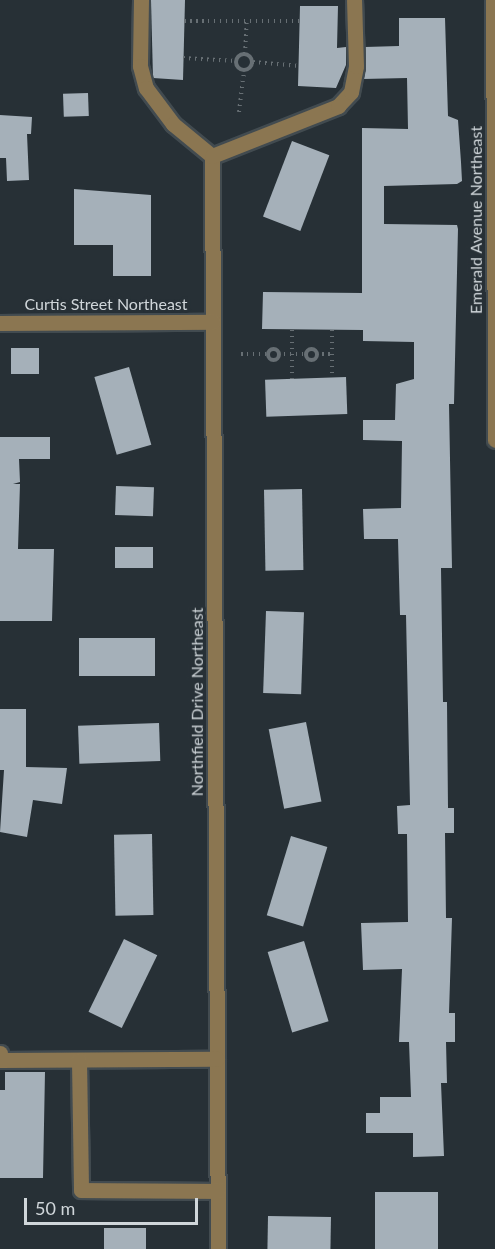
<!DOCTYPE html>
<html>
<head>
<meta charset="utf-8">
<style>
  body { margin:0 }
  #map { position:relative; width:495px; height:1249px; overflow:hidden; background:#273036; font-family:Lato,sans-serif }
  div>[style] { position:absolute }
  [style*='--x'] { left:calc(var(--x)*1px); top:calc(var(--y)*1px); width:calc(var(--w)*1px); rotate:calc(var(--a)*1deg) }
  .building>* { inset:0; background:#a5b0b9; transform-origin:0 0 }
  .path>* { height:4px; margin-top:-2px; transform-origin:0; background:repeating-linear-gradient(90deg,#676f74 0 1.5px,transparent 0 6px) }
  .path>.ring { margin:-2px; padding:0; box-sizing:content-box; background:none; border:4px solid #676f74; border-radius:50% }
  .roads { filter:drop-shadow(2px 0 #424b50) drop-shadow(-2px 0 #424b50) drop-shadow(0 2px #424b50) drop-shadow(0 -2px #424b50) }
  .minor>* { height:15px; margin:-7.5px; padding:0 7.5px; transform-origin:7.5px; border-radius:7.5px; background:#8b7651 }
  span { translate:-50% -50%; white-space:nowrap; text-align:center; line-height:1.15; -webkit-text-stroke:6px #273036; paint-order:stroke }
  .street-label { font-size:16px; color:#d0d6da }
  .scale { position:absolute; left:24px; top:1198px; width:174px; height:27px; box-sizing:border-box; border:3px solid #d0d6da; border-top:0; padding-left:8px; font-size:18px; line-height:21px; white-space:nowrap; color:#d0d6da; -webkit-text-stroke:4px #273036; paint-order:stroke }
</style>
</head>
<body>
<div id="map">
  <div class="building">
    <div style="clip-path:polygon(151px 0,185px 0,183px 80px,153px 78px)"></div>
    <div style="clip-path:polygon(300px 6px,338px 6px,337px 48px,346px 47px,346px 65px,336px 88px,298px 86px)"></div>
    <div style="clip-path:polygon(399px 18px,445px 18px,448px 116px,458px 120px,461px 162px,462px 181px,457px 184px,384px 186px,384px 224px,457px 225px,458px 229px,454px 404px,449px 404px,452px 568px,441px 568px,443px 702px,447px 702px,448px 808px,454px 808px,454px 833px,445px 833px,446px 918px,452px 918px,449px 1013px,455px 1013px,455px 1042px,446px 1042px,447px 1083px,441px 1083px,444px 1156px,413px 1157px,413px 1133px,366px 1133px,366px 1113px,380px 1113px,380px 1097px,411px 1097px,409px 1042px,399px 1042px,402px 969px,363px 970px,361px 923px,408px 922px,407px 834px,398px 834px,397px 806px,410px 805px,406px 615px,400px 615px,398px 539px,364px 539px,363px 509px,401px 508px,402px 441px,363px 440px,363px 420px,395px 420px,396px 384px,414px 379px,414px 342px,363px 341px,363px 330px,262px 329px,263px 292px,362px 293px,362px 128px,408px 129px,407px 78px,363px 79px,365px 47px,399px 46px)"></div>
    <div style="left:88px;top:93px;width:23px;height:25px;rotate:88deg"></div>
    <div style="clip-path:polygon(0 115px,32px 117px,31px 134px,27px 134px,29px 180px,7px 181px,6px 158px,0 158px)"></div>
    <div style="left:292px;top:141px;width:40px;height:81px;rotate:21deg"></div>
    <div style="clip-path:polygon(74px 189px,151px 195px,151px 276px,113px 276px,113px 245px,74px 245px)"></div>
    <div style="left:39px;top:348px;width:26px;height:28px;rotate:90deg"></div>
    <div style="left:129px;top:367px;width:81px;height:36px;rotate:74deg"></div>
    <div style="left:346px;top:377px;width:37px;height:81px;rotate:88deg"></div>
    <div style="clip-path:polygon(0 437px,50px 437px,50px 459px,19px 459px,20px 482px,13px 484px,20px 484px,18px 549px,54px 549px,52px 621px,0 621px)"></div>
    <div style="left:116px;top:486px;width:38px;height:29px;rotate:2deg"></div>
    <div style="left:302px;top:489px;width:81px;height:38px;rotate:89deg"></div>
    <div style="left:153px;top:547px;width:21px;height:38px;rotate:90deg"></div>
    <div style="left:266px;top:611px;width:38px;height:82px;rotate:2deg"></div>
    <div style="left:79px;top:638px;width:76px;height:38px"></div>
    <div style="clip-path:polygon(0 709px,26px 709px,26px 767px,67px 768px,62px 804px,33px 800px,27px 837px,0 832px,4px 770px,0 770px)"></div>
    <div style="left:306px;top:722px;width:81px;height:38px;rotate:79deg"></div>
    <div style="left:159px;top:723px;width:38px;height:81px;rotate:88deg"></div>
    <div style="left:152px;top:834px;width:81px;height:38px;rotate:89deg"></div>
    <div style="left:291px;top:836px;width:38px;height:83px;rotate:17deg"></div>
    <div style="left:124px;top:939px;width:37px;height:81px;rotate:26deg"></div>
    <div style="left:304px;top:941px;width:84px;height:38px;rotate:73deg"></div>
    <div style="clip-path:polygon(5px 1072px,45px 1072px,43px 1178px,0 1178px,0 1090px,5px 1090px)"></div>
    <div style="left:438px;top:1192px;width:57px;height:63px;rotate:90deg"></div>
    <div style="left:268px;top:1216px;width:63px;height:33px;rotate:1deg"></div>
    <div style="left:104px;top:1228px;width:42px;height:21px"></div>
  </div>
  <div class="path">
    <div style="--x:184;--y:21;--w:116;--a:0"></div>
    <div class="ring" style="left:236px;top:54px;width:12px;height:12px"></div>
    <div style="--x:245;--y:54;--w:33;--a:-87"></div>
    <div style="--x:183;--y:58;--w:53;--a:3.2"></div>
    <div style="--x:253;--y:62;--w:46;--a:5"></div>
    <div style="--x:239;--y:112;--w:41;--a:-83"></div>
    <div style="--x:332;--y:330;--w:48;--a:90"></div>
    <div class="ring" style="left:305.5px;top:348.5px;width:7px;height:7px"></div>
    <div class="ring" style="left:267.5px;top:348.5px;width:7px;height:7px"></div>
    <div style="--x:241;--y:354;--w:26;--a:0"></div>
    <div style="--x:278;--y:354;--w:27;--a:0"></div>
    <div style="--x:316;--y:354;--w:16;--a:0"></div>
    <div style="--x:292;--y:379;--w:50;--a:-90"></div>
  </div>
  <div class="roads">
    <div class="minor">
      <div style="--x:141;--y:0;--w:66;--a:90.9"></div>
      <div style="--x:140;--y:66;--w:23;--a:75"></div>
      <div style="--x:146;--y:88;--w:45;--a:53.1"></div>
      <div style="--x:173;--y:124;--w:50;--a:39.4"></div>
      <div style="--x:493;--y:0;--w:440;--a:89.7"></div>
      <div style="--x:212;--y:156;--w:1093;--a:89.69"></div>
      <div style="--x:212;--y:156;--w:136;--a:-21.6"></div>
      <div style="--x:338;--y:106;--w:19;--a:-47"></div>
      <div style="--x:351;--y:92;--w:26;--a:-79"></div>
      <div style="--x:356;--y:66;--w:66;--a:-91.7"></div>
      <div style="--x:0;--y:323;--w:213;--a:-0.3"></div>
      <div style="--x:0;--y:1053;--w:7;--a:90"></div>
      <div style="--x:0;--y:1060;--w:217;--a:-0.3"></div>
      <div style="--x:79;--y:1060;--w:130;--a:89.1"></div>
      <div style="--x:81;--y:1190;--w:137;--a:0.4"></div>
    </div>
  </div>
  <div class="street-label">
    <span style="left:476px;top:220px;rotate:-90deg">Emerald Avenue Northeast</span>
    <span style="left:106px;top:304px">Curtis Street Northeast</span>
    <span style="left:197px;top:702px;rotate:-90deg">Northfield Drive Northeast</span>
  </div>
  <div class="scale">50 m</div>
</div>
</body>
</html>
